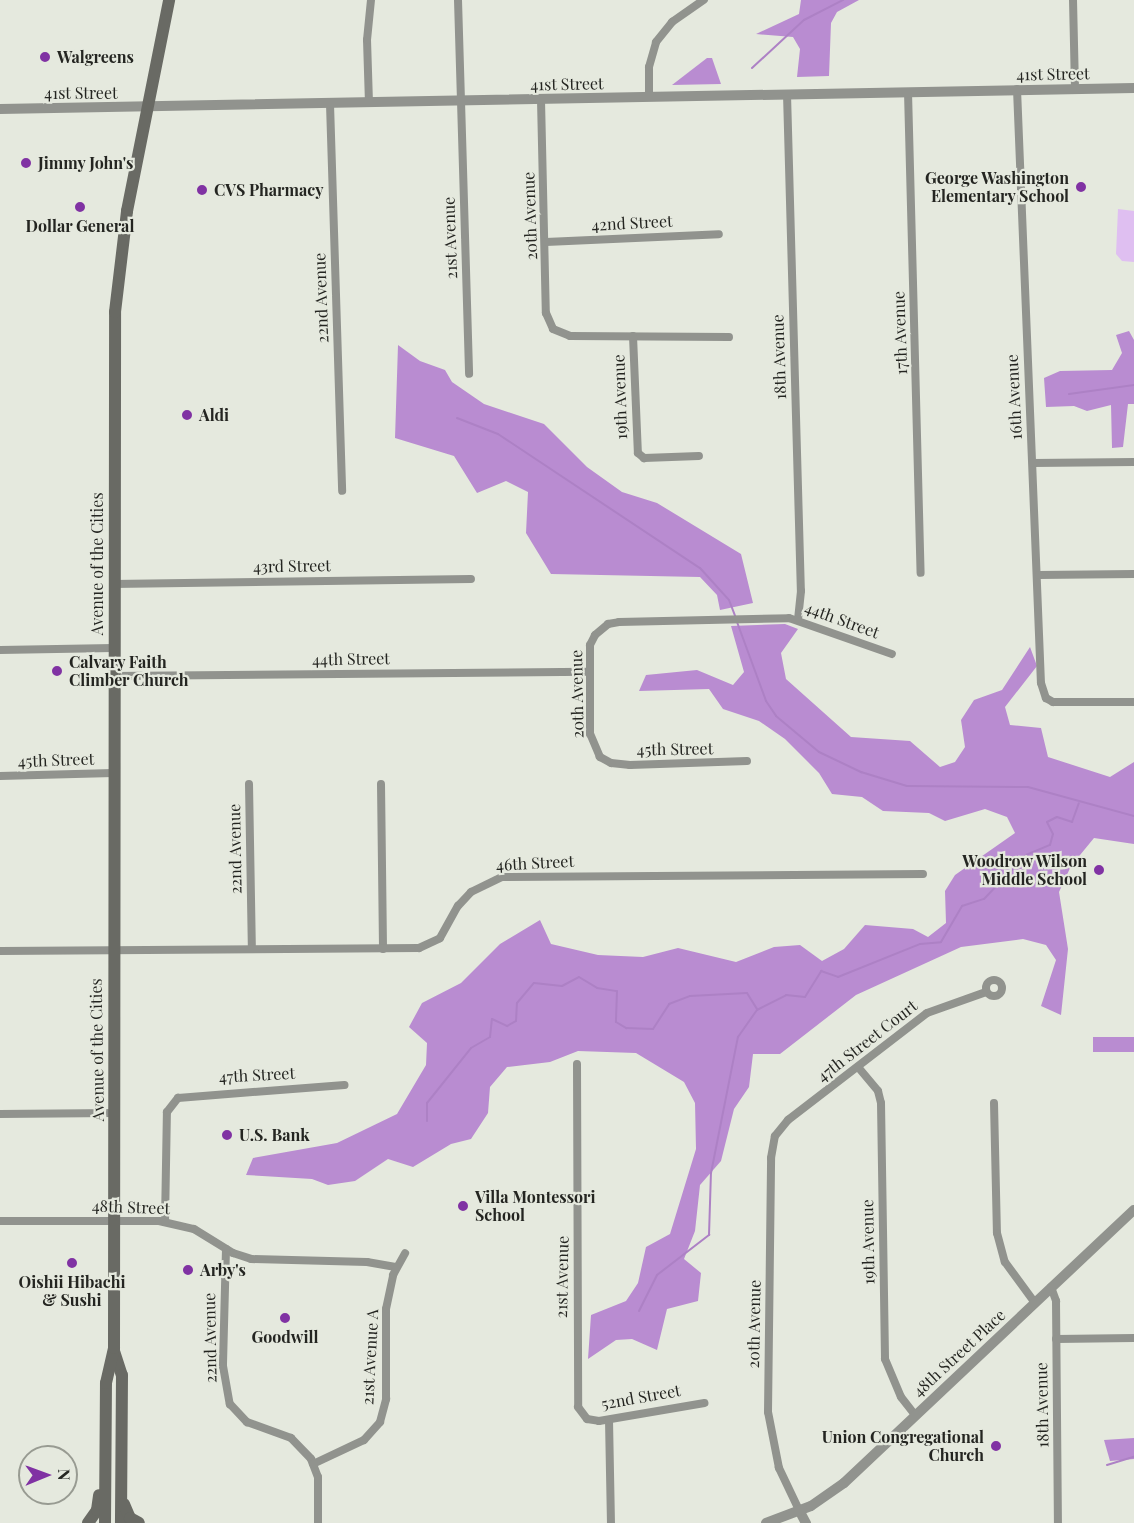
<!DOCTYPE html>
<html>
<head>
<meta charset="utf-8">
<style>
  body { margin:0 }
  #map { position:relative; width:1134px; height:1523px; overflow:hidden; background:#e5e9de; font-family:"Playfair Display",serif }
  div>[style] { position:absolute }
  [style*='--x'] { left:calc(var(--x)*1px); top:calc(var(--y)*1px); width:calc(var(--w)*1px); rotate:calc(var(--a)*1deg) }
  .green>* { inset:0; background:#dfbff1 }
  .forest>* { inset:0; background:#b98cd1; transform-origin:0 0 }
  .stream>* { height:2px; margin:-1px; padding:0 1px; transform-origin:1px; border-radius:1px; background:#ad81c5 }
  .minor>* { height:8px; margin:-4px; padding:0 4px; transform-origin:4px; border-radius:4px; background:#91938e }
  .minor>.ring { margin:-4px; padding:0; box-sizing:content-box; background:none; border:8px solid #91938e; border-radius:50% }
  .tertiary>* { height:10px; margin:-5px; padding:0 5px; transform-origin:5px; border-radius:5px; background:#91938e }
  .secondary>* { height:12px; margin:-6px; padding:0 6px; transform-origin:6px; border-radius:6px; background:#696a64 }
  .dots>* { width:16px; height:16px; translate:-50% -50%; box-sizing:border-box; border:3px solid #e5e9de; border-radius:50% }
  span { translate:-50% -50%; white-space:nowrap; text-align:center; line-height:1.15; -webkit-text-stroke:4.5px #e5e9de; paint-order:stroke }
  .poi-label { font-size:16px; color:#242521; font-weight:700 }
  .left { translate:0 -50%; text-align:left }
  .right { translate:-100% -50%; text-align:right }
  .street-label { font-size:16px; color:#242521 }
  .north { position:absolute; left:18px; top:1445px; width:60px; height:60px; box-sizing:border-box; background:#e5e9de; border:2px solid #989b92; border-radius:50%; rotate:89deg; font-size:16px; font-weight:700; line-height:24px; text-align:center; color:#242521 }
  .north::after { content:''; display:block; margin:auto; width:21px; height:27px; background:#8032a3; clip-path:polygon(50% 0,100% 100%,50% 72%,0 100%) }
</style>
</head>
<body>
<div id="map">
  <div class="green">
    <div style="clip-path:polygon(1118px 209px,1134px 211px,1134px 262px,1122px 261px,1116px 254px)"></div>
  </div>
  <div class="forest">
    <div style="clip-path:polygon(801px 0,859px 0,837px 12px,831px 23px,829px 76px,797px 77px,800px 49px,793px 37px,756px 34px,799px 14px)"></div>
    <div style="clip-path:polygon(707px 58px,712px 58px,721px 84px,672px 85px)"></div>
    <div style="clip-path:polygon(1129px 331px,1134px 340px,1134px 404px,1128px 404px,1123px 447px,1112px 448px,1111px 405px,1087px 411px,1074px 406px,1046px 407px,1044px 378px,1060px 371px,1112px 370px,1122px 353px,1116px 335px)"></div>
    <div style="clip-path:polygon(398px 345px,420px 361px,445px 370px,452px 382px,484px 404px,544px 424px,587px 467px,622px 492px,657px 503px,741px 554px,753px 603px,720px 610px,717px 595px,700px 577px,551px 574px,526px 533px,528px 492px,506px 481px,477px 493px,454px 456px,395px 438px)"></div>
    <div style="clip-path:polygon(785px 624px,798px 629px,781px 653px,786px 679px,851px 737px,910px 741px,940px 767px,955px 762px,965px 747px,961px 720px,974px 700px,1002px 690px,1030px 647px,1037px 666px,1005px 707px,1010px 725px,1041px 728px,1048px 757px,1110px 777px,1134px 762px,1134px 844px,1094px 838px,1071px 866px,1059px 892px,1068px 949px,1061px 1015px,1041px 1006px,1056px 960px,1046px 945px,1023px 939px,961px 947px,856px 995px,780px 1054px,753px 1054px,749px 1087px,734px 1109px,721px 1161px,700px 1185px,695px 1231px,684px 1259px,701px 1273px,698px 1301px,667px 1309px,657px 1350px,632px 1339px,616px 1340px,588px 1359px,591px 1315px,626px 1301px,638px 1283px,646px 1247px,670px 1234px,696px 1149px,695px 1103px,684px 1082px,636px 1053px,578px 1051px,550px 1062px,507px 1067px,490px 1087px,488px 1113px,471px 1139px,451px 1144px,413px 1167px,388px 1159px,355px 1181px,328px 1185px,312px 1179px,246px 1175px,253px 1158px,337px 1143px,397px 1114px,426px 1065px,427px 1043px,409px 1027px,422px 1003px,461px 983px,500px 944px,540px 920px,551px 944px,598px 955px,643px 957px,678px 948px,736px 962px,774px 947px,800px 945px,822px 961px,844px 949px,865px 925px,913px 929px,928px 937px,946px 923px,945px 891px,955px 875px,1015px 833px,1007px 817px,985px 809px,945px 821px,929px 813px,883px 811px,862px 797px,832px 794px,819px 773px,785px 739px,759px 721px,723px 709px,709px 689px,639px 691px,646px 675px,697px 670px,733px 685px,744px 672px,731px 626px)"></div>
    <div style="left:1093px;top:1037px;width:41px;height:15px"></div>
    <div style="clip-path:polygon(1134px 1438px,1134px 1459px,1110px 1461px,1104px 1440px)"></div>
  </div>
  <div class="stream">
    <div style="--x:752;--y:68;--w:71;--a:-42.7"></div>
    <div style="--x:804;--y:20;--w:44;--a:-27.1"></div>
    <div style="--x:1069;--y:394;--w:66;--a:-7.9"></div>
    <div style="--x:457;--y:418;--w:44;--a:21.3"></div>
    <div style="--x:498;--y:434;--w:242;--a:33.6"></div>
    <div style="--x:700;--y:568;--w:43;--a:47.8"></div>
    <div style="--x:729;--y:600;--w:17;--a:69"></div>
    <div style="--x:737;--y:622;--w:84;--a:69.8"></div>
    <div style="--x:766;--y:701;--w:18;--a:56"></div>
    <div style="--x:776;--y:716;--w:56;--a:39.9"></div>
    <div style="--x:819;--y:752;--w:47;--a:25.5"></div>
    <div style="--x:861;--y:772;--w:48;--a:16.9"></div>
    <div style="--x:907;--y:786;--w:121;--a:0.5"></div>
    <div style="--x:1028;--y:787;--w:110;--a:15.3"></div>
    <div style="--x:427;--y:1121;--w:18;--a:-90"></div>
    <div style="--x:427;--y:1103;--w:70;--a:-51.3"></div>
    <div style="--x:471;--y:1048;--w:22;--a:-30"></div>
    <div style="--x:490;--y:1037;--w:18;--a:-84"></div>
    <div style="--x:492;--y:1019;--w:17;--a:25"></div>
    <div style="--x:507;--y:1026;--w:10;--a:-29"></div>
    <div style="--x:516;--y:1021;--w:18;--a:-87"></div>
    <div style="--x:517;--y:1003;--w:26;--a:-50"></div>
    <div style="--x:534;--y:983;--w:28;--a:6"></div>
    <div style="--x:562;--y:986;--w:19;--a:-28"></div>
    <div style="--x:579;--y:977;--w:21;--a:31"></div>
    <div style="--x:597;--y:988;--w:20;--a:9"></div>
    <div style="--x:617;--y:991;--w:31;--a:92"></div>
    <div style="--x:616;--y:1022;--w:12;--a:31"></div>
    <div style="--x:626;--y:1028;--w:27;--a:2"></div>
    <div style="--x:653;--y:1029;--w:30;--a:-57"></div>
    <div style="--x:669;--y:1004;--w:22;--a:-21"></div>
    <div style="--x:690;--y:996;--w:57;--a:-3"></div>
    <div style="--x:747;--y:993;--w:19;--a:58"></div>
    <div style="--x:639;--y:1311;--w:40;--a:-63.4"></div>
    <div style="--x:657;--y:1275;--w:66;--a:-37.6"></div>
    <div style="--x:709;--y:1235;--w:62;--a:-88.2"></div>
    <div style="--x:711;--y:1173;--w:139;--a:-78.8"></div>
    <div style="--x:738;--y:1037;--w:33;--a:-55"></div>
    <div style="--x:757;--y:1010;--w:33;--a:-27"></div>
    <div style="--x:786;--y:995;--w:19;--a:6"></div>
    <div style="--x:805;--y:997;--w:31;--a:-58"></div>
    <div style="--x:821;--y:971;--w:18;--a:19"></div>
    <div style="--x:838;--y:977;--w:88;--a:-21.9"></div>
    <div style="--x:920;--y:944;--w:21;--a:-5"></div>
    <div style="--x:941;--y:942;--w:42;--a:-59.7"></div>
    <div style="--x:962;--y:906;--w:23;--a:-18"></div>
    <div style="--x:984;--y:899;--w:61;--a:-46.3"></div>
    <div style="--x:1026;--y:855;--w:26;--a:-23"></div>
    <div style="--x:1050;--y:845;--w:11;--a:-75"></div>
    <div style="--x:1053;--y:834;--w:13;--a:-117"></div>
    <div style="--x:1047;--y:822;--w:11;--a:-27"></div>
    <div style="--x:1057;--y:817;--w:16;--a:18"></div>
    <div style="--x:1072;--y:822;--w:20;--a:-70"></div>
    <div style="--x:1107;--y:1465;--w:28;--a:-17"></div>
  </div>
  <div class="minor">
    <div style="--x:458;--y:0;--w:374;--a:88.3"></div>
    <div style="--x:1073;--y:0;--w:89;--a:88.7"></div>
    <div style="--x:1017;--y:89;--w:594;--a:87.69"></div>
    <div style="--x:1041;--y:683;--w:16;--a:72"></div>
    <div style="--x:1046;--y:698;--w:8;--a:30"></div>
    <div style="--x:1053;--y:702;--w:81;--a:0"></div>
    <div style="--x:908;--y:92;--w:481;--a:88.5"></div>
    <div style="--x:787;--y:94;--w:497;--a:88.4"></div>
    <div style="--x:801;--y:591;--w:27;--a:96"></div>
    <div style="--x:649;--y:97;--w:30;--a:-90"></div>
    <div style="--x:649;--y:67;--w:26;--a:-74"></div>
    <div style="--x:656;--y:42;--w:26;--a:-51"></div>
    <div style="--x:672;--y:22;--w:39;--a:-35"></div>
    <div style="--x:541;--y:100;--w:213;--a:88.7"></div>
    <div style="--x:546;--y:313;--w:17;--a:66"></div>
    <div style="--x:553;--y:329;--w:18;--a:22"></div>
    <div style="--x:570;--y:336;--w:159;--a:0.4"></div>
    <div style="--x:369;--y:103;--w:63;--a:-91.8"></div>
    <div style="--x:367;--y:40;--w:40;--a:-84.3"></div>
    <div style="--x:330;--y:104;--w:387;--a:88.2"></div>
    <div style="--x:546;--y:242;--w:173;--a:-2.6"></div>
    <div style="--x:633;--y:336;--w:117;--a:87.6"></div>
    <div style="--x:638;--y:453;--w:8;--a:40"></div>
    <div style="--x:644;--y:458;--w:55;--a:-2.1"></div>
    <div style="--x:1033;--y:463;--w:101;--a:-0.6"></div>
    <div style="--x:1039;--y:575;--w:95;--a:-0.6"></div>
    <div style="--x:113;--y:584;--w:358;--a:-0.8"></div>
    <div style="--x:0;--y:650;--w:113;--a:-1"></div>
    <div style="--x:113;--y:676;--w:476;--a:-0.5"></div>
    <div style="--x:747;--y:761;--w:117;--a:178"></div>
    <div style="--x:630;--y:765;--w:19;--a:-174"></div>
    <div style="--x:611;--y:763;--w:13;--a:-151"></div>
    <div style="--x:600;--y:757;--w:25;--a:-113"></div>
    <div style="--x:590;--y:734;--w:89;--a:-90"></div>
    <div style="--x:590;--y:645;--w:11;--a:-63"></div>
    <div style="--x:595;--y:635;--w:17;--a:-40"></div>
    <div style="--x:608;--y:624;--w:11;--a:-10"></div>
    <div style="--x:619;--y:622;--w:170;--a:-1.3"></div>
    <div style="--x:789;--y:618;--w:109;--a:19.3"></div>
    <div style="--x:0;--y:776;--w:113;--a:-1.5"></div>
    <div style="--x:249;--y:784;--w:165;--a:89"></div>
    <div style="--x:381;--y:784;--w:165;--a:89.3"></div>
    <div style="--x:0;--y:951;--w:419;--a:-0.4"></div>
    <div style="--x:419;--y:948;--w:23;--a:-25"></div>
    <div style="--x:440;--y:938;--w:37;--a:-61"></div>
    <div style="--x:458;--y:906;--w:19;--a:-47"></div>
    <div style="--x:471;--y:892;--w:34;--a:-26"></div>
    <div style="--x:502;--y:877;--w:421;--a:-0.4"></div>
    <div class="ring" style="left:986px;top:980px;width:8px;height:8px"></div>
    <div style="--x:577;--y:1064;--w:343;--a:89.8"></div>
    <div style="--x:578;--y:1407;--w:15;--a:53"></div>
    <div style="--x:587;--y:1419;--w:12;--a:9"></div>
    <div style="--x:599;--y:1421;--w:107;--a:-9.7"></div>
    <div style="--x:858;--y:1067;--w:31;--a:50"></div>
    <div style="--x:878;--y:1091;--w:12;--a:76"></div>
    <div style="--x:881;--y:1103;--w:256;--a:89.1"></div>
    <div style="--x:885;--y:1359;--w:41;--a:67.2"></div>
    <div style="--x:901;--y:1397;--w:23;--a:52"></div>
    <div style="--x:994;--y:1103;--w:130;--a:88.7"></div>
    <div style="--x:997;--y:1233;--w:30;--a:75"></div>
    <div style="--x:1005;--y:1262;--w:51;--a:53.8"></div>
    <div style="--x:0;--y:1114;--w:114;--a:-0.5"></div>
    <div style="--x:0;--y:1221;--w:159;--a:0"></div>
    <div style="--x:159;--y:1221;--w:36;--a:13"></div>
    <div style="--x:194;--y:1229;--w:46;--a:31.6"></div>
    <div style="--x:233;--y:1253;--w:19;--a:18"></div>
    <div style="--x:251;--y:1259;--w:116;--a:1.5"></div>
    <div style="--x:367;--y:1262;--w:29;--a:10"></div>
    <div style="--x:165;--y:1222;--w:110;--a:-89"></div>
    <div style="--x:167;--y:1112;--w:18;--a:-52"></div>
    <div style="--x:178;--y:1098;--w:167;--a:-4.5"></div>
    <div style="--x:226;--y:1249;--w:117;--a:91.5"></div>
    <div style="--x:223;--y:1366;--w:39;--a:80"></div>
    <div style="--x:230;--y:1404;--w:25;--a:47"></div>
    <div style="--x:247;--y:1422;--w:47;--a:20"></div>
    <div style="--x:291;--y:1438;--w:29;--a:46"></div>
    <div style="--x:311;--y:1459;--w:19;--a:69"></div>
    <div style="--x:318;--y:1477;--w:46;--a:90"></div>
    <div style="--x:1051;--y:1287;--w:15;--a:70"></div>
    <div style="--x:1056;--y:1301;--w:222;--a:89.5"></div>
    <div style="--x:1056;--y:1339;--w:78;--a:-0.7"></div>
    <div style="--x:609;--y:1420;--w:103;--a:88.9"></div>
    <div style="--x:313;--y:1464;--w:56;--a:-25.2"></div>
    <div style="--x:364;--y:1440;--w:24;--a:-48"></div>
    <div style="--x:380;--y:1422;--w:24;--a:-75"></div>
    <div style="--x:386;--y:1399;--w:90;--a:-90"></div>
    <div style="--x:386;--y:1309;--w:35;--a:-78"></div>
    <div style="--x:393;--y:1275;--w:25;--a:-61"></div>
    <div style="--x:799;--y:1510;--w:47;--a:-115.5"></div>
    <div style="--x:779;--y:1468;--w:57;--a:-101.1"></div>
    <div style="--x:768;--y:1412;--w:254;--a:-89.3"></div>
    <div style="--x:771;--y:1158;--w:22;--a:-80"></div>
    <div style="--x:775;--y:1136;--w:21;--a:-51"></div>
    <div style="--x:788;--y:1120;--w:175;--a:-37.6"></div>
    <div style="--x:927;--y:1013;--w:63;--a:-19.6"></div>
  </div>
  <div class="tertiary">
    <div style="--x:0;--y:109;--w:1134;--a:-1.06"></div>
    <div style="--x:799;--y:1510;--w:15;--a:62"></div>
    <div style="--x:766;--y:1523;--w:48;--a:-20.7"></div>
    <div style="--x:811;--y:1506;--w:40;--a:-34.9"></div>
    <div style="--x:844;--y:1483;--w:398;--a:-43.3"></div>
  </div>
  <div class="secondary">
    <div style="--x:114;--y:1351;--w:25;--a:72"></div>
    <div style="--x:122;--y:1375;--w:148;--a:90.4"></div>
    <div style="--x:124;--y:1504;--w:15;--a:67"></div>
    <div style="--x:130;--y:1518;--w:10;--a:29"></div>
    <div style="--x:88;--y:1523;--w:16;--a:-55"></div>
    <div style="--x:97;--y:1510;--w:15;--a:-82"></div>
    <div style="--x:105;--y:1523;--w:140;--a:-89.6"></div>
    <div style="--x:106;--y:1383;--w:36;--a:-77"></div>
    <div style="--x:114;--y:1348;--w:1036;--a:-89.94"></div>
    <div style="--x:115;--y:312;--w:102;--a:-83.2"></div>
    <div style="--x:127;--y:211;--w:215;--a:-78.7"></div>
  </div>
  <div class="dots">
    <div style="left:45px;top:57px;background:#8032a3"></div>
    <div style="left:26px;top:163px;background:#8032a3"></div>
    <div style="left:1081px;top:187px;background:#8032a3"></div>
    <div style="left:202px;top:190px;background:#8032a3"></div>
    <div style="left:80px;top:207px;background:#8032a3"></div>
    <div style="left:187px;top:415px;background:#8032a3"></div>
    <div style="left:57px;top:671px;background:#8032a3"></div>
    <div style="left:1099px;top:870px;background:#8032a3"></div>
    <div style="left:227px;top:1135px;background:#8032a3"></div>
    <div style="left:463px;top:1206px;background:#8032a3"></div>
    <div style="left:72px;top:1263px;background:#8032a3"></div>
    <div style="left:188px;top:1270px;background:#8032a3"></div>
    <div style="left:285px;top:1318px;background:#8032a3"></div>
    <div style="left:996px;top:1446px;background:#8032a3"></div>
  </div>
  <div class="poi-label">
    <span class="left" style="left:57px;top:57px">Walgreens</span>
    <span class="left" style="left:38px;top:163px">Jimmy John's</span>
    <span class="right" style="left:1069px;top:187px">George Washington<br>Elementary School</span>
    <span class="left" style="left:214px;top:190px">CVS Pharmacy</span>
    <span style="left:80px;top:226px">Dollar General</span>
    <span class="left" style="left:199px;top:415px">Aldi</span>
    <span class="left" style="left:69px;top:671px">Calvary Faith<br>Climber Church</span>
    <span class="right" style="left:1087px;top:870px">Woodrow Wilson<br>Middle School</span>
    <span class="left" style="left:239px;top:1135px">U.S. Bank</span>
    <span class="left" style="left:475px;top:1206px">Villa Montessori<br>School</span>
    <span class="left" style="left:200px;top:1270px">Arby's</span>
    <span style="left:72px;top:1291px">Oishii Hibachi<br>&amp; Sushi</span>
    <span style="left:285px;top:1337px">Goodwill</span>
    <span class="right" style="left:984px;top:1446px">Union Congregational<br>Church</span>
  </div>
  <div class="street-label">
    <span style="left:1053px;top:74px;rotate:-1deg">41st Street</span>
    <span style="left:567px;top:84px;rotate:-1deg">41st Street</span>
    <span style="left:81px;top:93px">41st Street</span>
    <span style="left:530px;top:216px;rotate:-92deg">20th Avenue</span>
    <span style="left:632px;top:223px;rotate:-3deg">42nd Street</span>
    <span style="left:450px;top:238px;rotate:-92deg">21st Avenue</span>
    <span style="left:321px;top:298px;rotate:-92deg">22nd Avenue</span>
    <span style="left:900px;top:333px;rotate:-92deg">17th Avenue</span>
    <span style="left:779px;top:357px;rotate:-92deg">18th Avenue</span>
    <span style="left:620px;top:397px;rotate:-92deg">19th Avenue</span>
    <span style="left:1014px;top:397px;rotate:-93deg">16th Avenue</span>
    <span style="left:97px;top:564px;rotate:-90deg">Avenue of the Cities</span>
    <span style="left:292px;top:566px;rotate:-1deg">43rd Street</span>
    <span style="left:842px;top:620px;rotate:20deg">44th Street</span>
    <span style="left:351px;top:659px;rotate:-1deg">44th Street</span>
    <span style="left:577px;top:694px;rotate:-91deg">20th Avenue</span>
    <span style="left:675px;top:749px;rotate:-1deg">45th Street</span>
    <span style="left:56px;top:760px;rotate:-2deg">45th Street</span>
    <span style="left:235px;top:849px;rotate:-91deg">22nd Avenue</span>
    <span style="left:535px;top:863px;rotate:-3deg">46th Street</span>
    <span style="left:867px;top:1041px;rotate:-38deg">47th Street Court</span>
    <span style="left:97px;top:1050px;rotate:-91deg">Avenue of the Cities</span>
    <span style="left:257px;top:1075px;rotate:-3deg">47th Street</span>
    <span style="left:131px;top:1207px;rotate:2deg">48th Street</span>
    <span style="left:868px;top:1242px;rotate:-91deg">19th Avenue</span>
    <span style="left:562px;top:1277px;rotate:-89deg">21st Avenue</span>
    <span style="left:754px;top:1324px;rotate:-89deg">20th Avenue</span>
    <span style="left:210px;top:1338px;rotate:-91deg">22nd Avenue</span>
    <span style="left:959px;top:1353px;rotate:-43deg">48th Street Place</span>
    <span style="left:370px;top:1357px;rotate:-87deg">21st Avenue A</span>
    <span style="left:641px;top:1397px;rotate:-10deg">52nd Street</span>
    <span style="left:1042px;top:1405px;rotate:-91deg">18th Avenue</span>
  </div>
  <div class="north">N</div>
</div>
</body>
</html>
